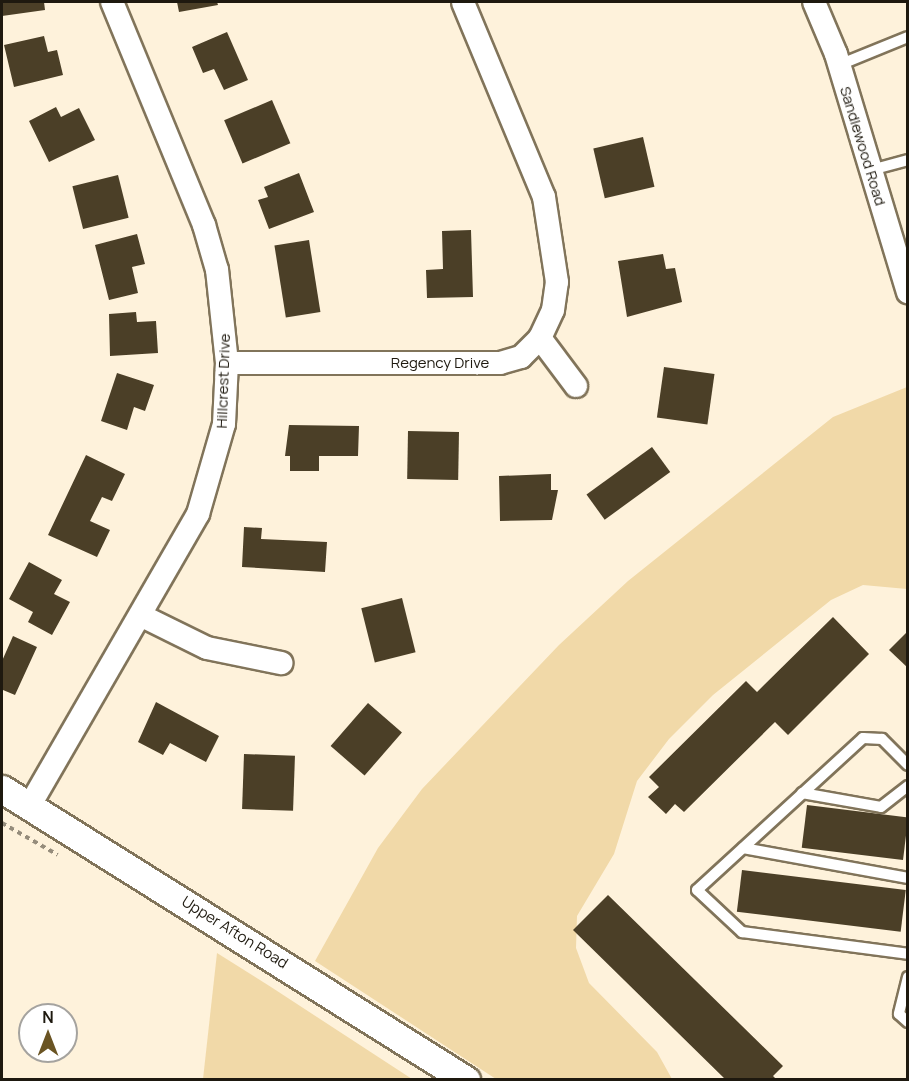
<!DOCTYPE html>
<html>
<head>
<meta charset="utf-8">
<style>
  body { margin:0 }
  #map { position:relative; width:909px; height:1081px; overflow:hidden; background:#fef2db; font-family:Manrope,sans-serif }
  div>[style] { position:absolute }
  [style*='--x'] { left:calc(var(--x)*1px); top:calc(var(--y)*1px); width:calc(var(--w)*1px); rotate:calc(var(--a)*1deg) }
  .green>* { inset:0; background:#f1d9a8 }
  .building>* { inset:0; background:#4b3f27; transform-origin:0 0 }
  .path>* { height:4px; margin-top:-2px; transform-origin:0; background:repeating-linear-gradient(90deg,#958c7b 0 4.5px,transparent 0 9px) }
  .roads { filter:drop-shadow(2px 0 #81745a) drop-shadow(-2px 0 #81745a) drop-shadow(0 2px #81745a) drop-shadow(0 -2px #81745a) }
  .service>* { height:10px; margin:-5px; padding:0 5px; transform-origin:5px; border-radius:5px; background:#fff }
  .minor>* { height:22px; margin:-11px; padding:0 11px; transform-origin:11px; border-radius:11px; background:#fff }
  .tertiary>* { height:27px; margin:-13.5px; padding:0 13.5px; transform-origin:13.5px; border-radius:13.5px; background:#fff }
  span { translate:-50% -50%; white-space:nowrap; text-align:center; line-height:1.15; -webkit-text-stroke:6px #fff; paint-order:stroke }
  .street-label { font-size:15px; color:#1e190f }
  .frame { position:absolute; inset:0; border:3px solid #1e190f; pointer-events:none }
  .north { position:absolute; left:18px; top:1003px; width:60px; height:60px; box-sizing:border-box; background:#fff; border:2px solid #a5a39f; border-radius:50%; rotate:0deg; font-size:16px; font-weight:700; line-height:24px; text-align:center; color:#1e190f }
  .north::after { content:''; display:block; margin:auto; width:21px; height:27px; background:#6a5423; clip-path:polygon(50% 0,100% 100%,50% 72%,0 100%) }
</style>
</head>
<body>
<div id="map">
  <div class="green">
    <div style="clip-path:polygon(907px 387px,907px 589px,863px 585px,831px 600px,713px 695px,669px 739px,637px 781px,614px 854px,577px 916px,576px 948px,589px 983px,657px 1052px,672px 1079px,496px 1079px,315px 961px,378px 848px,422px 789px,559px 645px,628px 581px,833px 417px)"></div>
    <div style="clip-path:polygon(217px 953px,271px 987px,412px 1079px,203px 1079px)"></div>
  </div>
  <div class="building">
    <div style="clip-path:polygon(2px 2px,44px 2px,45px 10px,2px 16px)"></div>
    <div style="clip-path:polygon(177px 2px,217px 2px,218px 5px,179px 12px)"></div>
    <div style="clip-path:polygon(227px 32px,248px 80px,224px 90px,214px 69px,203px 73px,192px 47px)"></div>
    <div style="clip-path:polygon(44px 36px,48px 52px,57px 50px,63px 75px,14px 87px,4px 45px)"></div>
    <div style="left:272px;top:100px;width:47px;height:52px;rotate:67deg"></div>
    <div style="clip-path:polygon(56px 107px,61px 117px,79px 108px,95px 140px,49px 162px,29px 121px)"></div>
    <div style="left:643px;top:137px;width:51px;height:51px;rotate:77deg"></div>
    <div style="clip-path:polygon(299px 173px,314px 212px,269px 229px,258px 200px,268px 197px,264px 187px)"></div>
    <div style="left:118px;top:175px;width:44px;height:47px;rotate:76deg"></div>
    <div style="clip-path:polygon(471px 230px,473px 297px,427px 298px,426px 270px,443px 269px,442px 231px)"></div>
    <div style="clip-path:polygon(137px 234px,145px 264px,132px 267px,138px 293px,109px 300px,95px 245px)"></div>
    <div style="left:309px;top:240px;width:73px;height:35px;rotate:81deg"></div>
    <div style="clip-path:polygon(663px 254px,666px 269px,675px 268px,682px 302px,627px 317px,618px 261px)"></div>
    <div style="clip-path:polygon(136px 312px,137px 322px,156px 321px,158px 353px,110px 356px,109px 314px)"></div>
    <div style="left:664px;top:367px;width:51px;height:51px;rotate:8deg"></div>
    <div style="clip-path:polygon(117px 373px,154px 385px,145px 411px,134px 407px,127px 430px,101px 421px)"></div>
    <div style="clip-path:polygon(289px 425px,359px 426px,358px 456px,319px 456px,319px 471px,290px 471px,290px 456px,285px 456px)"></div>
    <div style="left:408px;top:431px;width:51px;height:48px;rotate:1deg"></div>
    <div style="left:652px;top:447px;width:31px;height:81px;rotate:54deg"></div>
    <div style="clip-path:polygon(86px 455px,125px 474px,112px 501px,102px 497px,90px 521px,110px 530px,97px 557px,48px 535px)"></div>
    <div style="clip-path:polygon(551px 474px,551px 490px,558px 490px,552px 520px,500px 521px,499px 476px)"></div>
    <div style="clip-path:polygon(244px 527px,262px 528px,261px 539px,327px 542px,325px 572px,242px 567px)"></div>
    <div style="clip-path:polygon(29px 562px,62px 580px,54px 594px,70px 602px,52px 635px,28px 622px,33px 612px,9px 599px)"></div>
    <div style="left:402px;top:598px;width:56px;height:42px;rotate:76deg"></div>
    <div style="clip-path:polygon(833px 617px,869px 654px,788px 735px,775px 722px,684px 812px,675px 804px,666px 814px,648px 797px,659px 787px,649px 777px,746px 681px,757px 692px)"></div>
    <div style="clip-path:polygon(908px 631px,908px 668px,889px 650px)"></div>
    <div style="clip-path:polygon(13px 636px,37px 647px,15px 695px,3px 690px,2px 694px,2px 661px)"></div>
    <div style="clip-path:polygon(156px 702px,219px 736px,206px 762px,170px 743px,163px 755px,138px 742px)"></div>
    <div style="left:368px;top:703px;width:45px;height:57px;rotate:41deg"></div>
    <div style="left:244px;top:754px;width:51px;height:55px;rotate:2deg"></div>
    <div style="left:807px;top:805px;width:102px;height:43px;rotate:7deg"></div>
    <div style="left:742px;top:870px;width:165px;height:42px;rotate:7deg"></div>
    <div style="clip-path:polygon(608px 895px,783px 1066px,773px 1076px,777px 1080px,726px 1080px,573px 930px)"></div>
  </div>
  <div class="path">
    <div style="--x:2;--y:823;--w:64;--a:29.7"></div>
  </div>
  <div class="roads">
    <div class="service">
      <div style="--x:839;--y:65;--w:74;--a:-22.1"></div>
      <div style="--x:871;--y:170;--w:38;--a:-15"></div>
      <div style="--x:908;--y:765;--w:37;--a:-135"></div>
      <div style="--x:882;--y:739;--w:19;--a:-177"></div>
      <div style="--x:863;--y:738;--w:225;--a:137.5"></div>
      <div style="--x:697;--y:890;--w:62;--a:43"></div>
      <div style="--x:742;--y:932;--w:167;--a:7.5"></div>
      <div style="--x:802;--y:793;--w:80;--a:10"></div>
      <div style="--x:881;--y:807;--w:34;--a:-38"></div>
      <div style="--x:743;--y:848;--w:168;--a:10.3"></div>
      <div style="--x:908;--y:977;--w:38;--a:104"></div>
      <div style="--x:899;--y:1014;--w:12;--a:42"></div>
    </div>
    <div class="minor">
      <div style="--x:814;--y:2;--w:56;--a:67.1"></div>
      <div style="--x:836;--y:54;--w:249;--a:73.2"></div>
      <div style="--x:540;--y:338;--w:60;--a:53.1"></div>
      <div style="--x:227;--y:363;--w:273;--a:0"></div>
      <div style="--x:500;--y:363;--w:22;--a:-16"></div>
      <div style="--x:521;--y:357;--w:27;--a:-45"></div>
      <div style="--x:540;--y:338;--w:31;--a:-65"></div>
      <div style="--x:553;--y:310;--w:28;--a:-82"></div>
      <div style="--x:557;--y:282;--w:86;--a:-98.7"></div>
      <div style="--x:544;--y:197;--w:211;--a:-112.6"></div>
      <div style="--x:142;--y:616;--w:72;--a:26.2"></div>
      <div style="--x:207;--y:648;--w:76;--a:11.5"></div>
      <div style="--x:30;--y:805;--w:336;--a:-60"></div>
      <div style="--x:198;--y:514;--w:94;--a:-73.9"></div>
      <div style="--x:224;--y:424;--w:61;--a:-87.2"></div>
      <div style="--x:227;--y:363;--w:94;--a:-96.1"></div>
      <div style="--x:217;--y:270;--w:47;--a:-106.1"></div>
      <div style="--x:204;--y:225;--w:241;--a:-112.4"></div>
    </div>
    <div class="tertiary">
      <div style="--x:2;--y:789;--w:548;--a:32.09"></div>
    </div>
  </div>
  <div class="street-label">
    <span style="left:863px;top:146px;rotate:73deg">Sandlewood Road</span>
    <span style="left:440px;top:363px">Regency Drive</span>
    <span style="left:223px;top:381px;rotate:-88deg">Hillcrest Drive</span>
    <span style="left:235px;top:932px;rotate:32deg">Upper Afton Road</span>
  </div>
  <div class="frame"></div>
  <div class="north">N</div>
</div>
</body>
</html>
